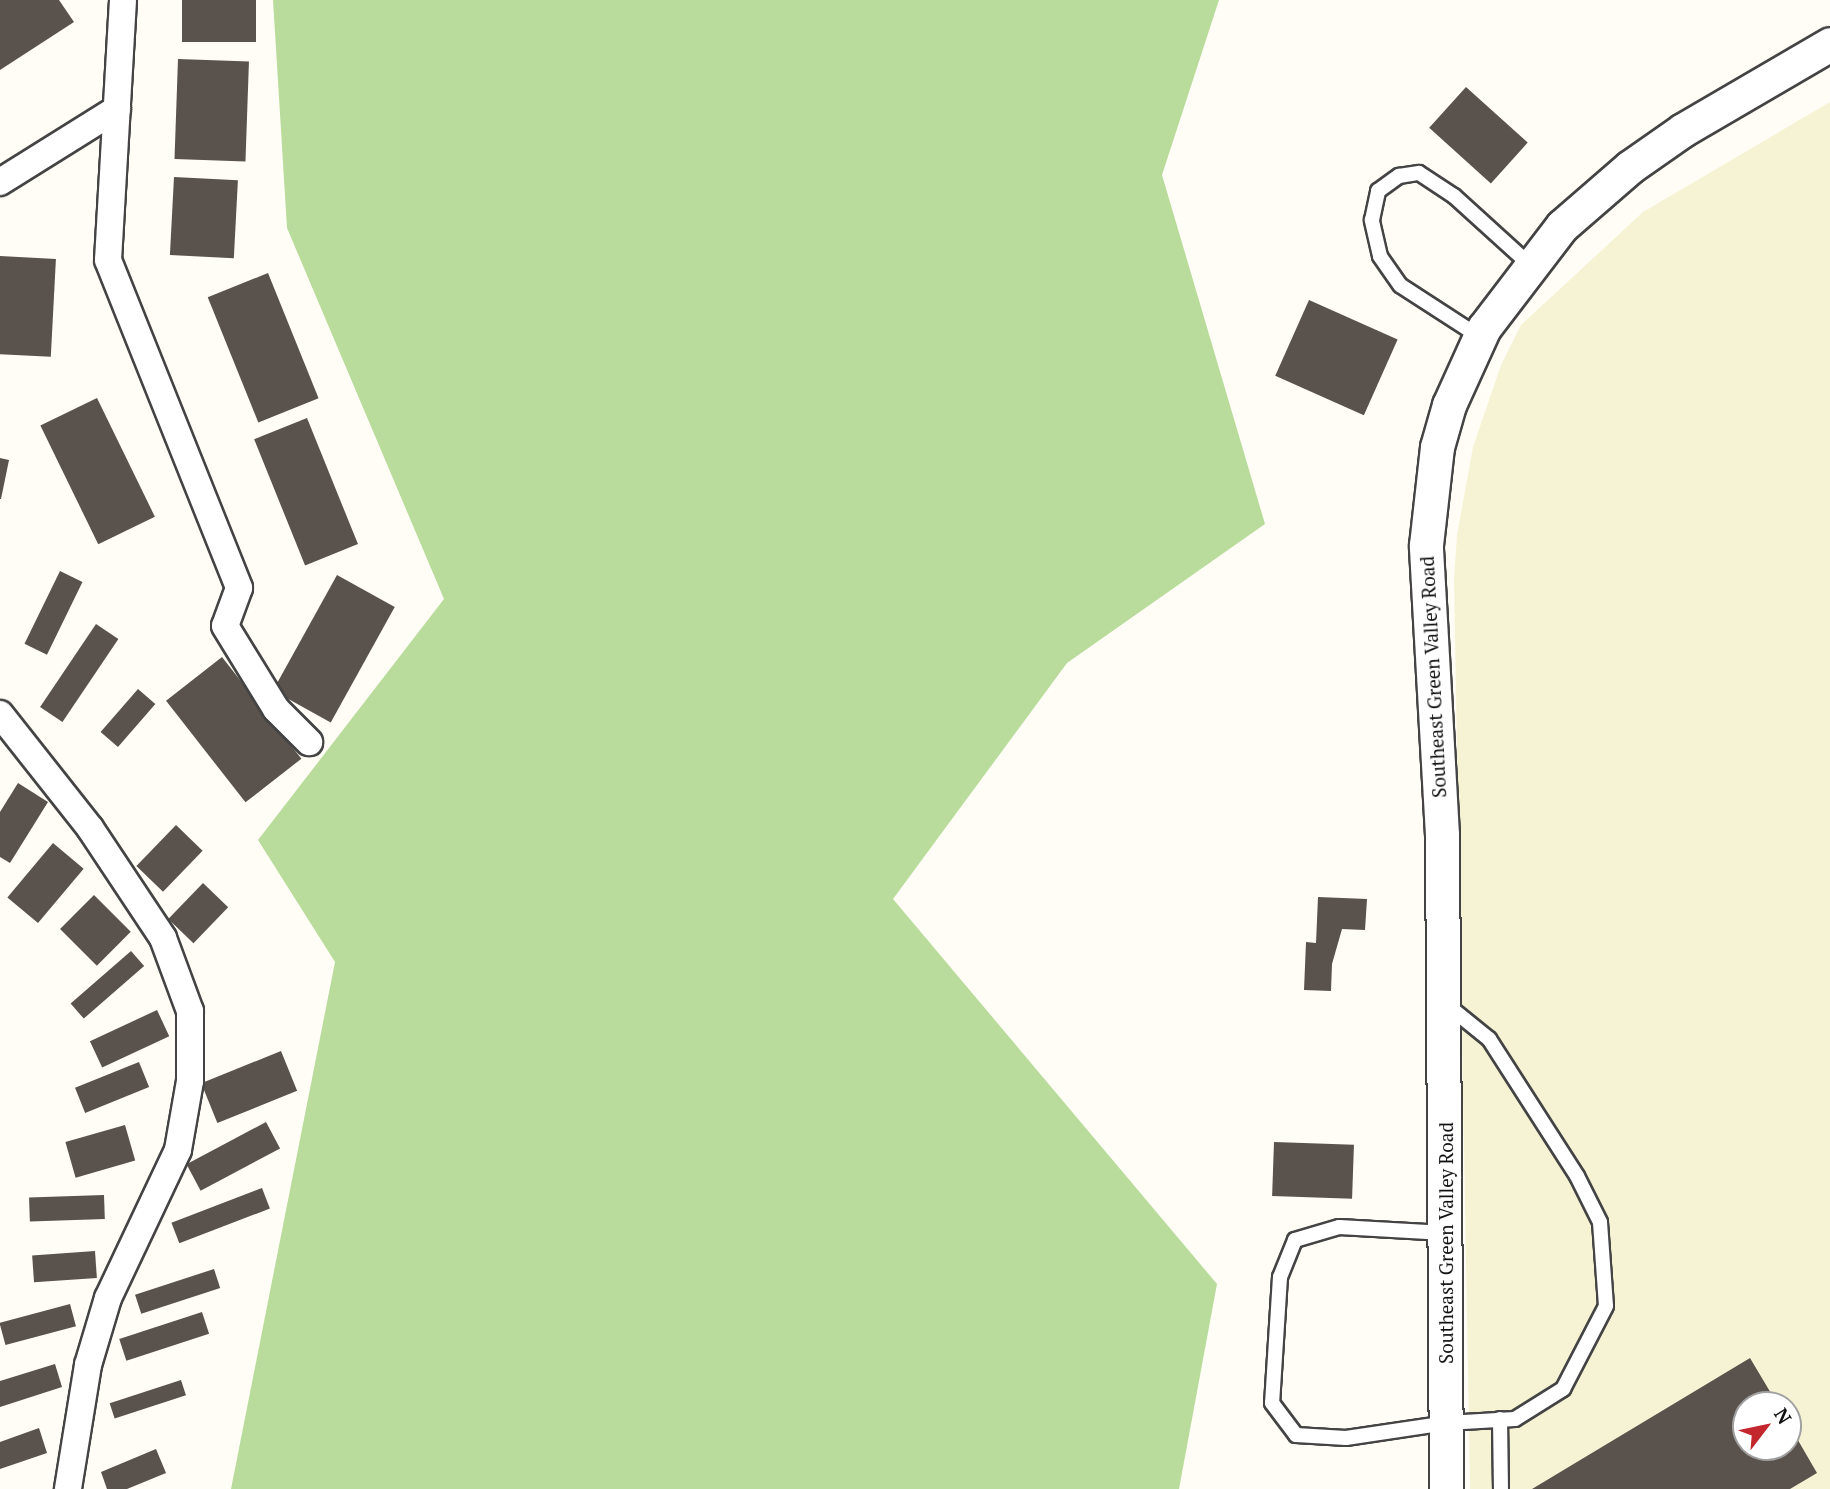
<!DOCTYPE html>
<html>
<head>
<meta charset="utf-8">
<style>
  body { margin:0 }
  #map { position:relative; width:1830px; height:1489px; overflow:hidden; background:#fffdf5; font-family:"PT Serif",serif }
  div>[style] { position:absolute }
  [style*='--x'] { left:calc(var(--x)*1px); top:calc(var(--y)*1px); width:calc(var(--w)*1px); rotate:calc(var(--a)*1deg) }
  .farmland>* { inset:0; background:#f6f3d4 }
  .forest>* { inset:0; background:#b9dc9c }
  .building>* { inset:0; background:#5a524d; transform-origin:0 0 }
  .roads { filter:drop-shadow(2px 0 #444) drop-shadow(-2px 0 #444) drop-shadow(0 2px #444) drop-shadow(0 -2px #444) }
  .service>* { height:14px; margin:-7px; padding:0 7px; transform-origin:7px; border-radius:7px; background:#fff }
  .minor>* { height:26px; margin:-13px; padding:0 13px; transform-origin:13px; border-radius:13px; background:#fff }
  .tertiary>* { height:33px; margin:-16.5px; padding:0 16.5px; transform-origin:16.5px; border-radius:16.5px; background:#fff }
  span { translate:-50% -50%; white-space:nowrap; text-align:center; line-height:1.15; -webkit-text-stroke:7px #fff; paint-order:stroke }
  .street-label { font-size:19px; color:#111 }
  .north { position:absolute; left:1732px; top:1391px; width:70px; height:70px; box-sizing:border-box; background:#fff; border:2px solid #a0a0a0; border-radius:50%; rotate:58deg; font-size:19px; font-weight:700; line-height:28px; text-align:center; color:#111 }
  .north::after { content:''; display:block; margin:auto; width:24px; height:32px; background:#c4262e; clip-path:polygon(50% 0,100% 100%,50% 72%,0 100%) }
</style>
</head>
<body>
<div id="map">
  <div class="farmland">
    <div style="clip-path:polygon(evenodd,1830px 102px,1830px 1489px,1470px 1489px,1454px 579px,1457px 535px,1473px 447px,1501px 365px,1521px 325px,1643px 212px,1830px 102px,1746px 1405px,1788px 1405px,1788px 1447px,1746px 1447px,1746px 1405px)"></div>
  </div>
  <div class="forest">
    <div style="clip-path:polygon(273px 0,1219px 0,1162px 175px,1265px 524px,1067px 663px,893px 899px,1217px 1284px,1179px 1489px,231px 1489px,335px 962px,258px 840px,444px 599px,287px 228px)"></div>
  </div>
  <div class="building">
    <div style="clip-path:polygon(0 0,59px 0,74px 22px,0 70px)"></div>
    <div style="left:182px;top:0;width:74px;height:42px"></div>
    <div style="left:178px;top:59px;width:71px;height:100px;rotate:2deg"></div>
    <div style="left:1466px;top:87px;width:83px;height:55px;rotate:42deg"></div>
    <div style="left:174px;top:177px;width:64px;height:78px;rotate:3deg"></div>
    <div style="left:0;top:256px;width:56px;height:98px;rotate:3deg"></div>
    <div style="left:268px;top:273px;width:135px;height:65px;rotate:68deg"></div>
    <div style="left:1309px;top:300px;width:97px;height:83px;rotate:24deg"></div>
    <div style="left:97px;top:398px;width:132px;height:63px;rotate:64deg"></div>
    <div style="left:307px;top:418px;width:136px;height:57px;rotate:68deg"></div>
    <div style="clip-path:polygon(0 458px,9px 460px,1px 499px,0 499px)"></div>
    <div style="left:60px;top:571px;width:25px;height:81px;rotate:26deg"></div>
    <div style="left:337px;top:575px;width:66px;height:132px;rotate:29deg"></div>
    <div style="left:96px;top:624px;width:27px;height:100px;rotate:34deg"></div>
    <div style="left:222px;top:657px;width:129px;height:71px;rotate:52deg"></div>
    <div style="left:138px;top:689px;width:23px;height:57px;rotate:41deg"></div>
    <div style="clip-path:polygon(18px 783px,48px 802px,10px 863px,0 857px,0 812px)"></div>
    <div style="left:176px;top:825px;width:37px;height:57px;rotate:44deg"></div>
    <div style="left:53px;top:843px;width:40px;height:71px;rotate:40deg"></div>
    <div style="left:203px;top:883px;width:35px;height:50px;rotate:44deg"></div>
    <div style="left:94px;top:895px;width:52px;height:48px;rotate:45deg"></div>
    <div style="clip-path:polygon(1318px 897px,1367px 899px,1365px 930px,1342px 929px,1332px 964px,1331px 991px,1304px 990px,1306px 942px,1316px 943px)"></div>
    <div style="left:131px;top:951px;width:20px;height:80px;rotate:49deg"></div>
    <div style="left:157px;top:1010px;width:29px;height:74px;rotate:65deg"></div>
    <div style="left:281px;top:1051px;width:43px;height:86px;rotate:68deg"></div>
    <div style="left:139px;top:1062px;width:27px;height:69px;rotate:68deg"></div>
    <div style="left:266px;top:1122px;width:30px;height:90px;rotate:62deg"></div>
    <div style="left:125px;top:1125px;width:37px;height:62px;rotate:74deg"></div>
    <div style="left:1274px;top:1142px;width:80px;height:54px;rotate:2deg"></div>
    <div style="left:262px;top:1188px;width:22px;height:97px;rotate:69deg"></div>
    <div style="left:104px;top:1195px;width:24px;height:75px;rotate:88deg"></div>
    <div style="left:95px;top:1251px;width:27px;height:63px;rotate:86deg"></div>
    <div style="left:214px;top:1269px;width:20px;height:83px;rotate:72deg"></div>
    <div style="left:70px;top:1304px;width:23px;height:73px;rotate:75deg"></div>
    <div style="left:202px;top:1312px;width:23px;height:87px;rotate:72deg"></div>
    <div style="clip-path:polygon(1750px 1358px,1778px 1405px,1746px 1405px,1746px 1447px,1788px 1447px,1788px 1423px,1817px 1473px,1790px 1489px,1532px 1489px)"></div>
    <div style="clip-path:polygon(55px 1364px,62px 1387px,0 1407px,0 1381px)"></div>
    <div style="left:181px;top:1380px;width:16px;height:75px;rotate:72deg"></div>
    <div style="clip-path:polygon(39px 1428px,47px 1453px,0 1469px,0 1442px)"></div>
    <div style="clip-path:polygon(156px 1449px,166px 1473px,127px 1489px,107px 1489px,101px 1472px)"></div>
  </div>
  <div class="roads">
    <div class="service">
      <div style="--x:1480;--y:337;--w:95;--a:-147"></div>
      <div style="--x:1400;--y:285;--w:35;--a:-125"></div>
      <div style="--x:1380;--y:256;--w:37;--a:-103"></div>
      <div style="--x:1372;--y:220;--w:30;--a:-78"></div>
      <div style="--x:1378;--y:191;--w:26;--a:-36"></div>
      <div style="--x:1399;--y:176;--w:20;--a:-9"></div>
      <div style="--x:1419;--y:173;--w:42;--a:33.3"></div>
      <div style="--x:1454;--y:196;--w:101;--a:42.2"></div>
      <div style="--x:1445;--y:1233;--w:106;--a:-176.8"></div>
      <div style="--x:1339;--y:1227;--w:46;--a:163.5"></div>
      <div style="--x:1295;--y:1240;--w:40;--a:112"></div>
      <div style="--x:1280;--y:1277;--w:126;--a:93.6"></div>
      <div style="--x:1272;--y:1403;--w:40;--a:53"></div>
      <div style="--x:1296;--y:1435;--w:50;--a:3.4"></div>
      <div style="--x:1346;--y:1438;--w:101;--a:-8.5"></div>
      <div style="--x:1446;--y:1423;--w:69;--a:-3.3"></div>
      <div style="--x:1515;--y:1419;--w:57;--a:-32"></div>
      <div style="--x:1563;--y:1389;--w:93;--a:-62.6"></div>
      <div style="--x:1606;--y:1306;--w:84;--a:-94.1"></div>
      <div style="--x:1600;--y:1222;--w:51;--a:-116.6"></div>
      <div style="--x:1577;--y:1176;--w:163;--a:-122.7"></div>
      <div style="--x:1489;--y:1039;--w:54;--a:-141"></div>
      <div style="--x:1500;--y:1419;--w:70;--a:89.2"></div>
    </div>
    <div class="minor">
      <div style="--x:123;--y:0;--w:260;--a:93.3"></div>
      <div style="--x:108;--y:260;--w:353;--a:68.2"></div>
      <div style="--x:239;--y:588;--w:40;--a:110.2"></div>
      <div style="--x:225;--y:626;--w:97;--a:58.4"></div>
      <div style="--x:276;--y:709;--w:47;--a:45"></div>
      <div style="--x:0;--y:182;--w:138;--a:-32"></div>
      <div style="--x:0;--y:714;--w:145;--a:51.7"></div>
      <div style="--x:90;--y:828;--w:132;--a:56.4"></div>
      <div style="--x:163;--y:938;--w:78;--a:69.7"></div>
      <div style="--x:190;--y:1011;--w:70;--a:90"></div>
      <div style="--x:190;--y:1081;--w:70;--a:99.9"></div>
      <div style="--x:178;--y:1150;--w:164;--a:115.3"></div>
      <div style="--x:108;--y:1298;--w:70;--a:106.6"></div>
      <div style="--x:88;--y:1365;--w:126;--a:99.2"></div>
    </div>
    <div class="tertiary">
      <div style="--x:1446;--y:1489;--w:654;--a:-90.35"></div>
      <div style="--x:1442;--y:835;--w:290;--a:-93.2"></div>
      <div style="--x:1426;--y:545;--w:99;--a:-83.6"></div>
      <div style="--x:1437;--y:447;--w:44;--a:-74.1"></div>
      <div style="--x:1449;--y:405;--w:85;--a:-65.6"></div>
      <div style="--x:1484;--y:328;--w:128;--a:-52.6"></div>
      <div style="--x:1562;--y:226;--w:90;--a:-40.9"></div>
      <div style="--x:1630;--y:167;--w:65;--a:-34.9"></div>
      <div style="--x:1683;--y:130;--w:170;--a:-30.3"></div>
    </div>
  </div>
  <div class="street-label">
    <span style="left:1433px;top:677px;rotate:-93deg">Southeast Green Valley Road</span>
    <span style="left:1446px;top:1243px;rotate:-90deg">Southeast Green Valley Road</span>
  </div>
  <div class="north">N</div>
</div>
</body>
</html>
